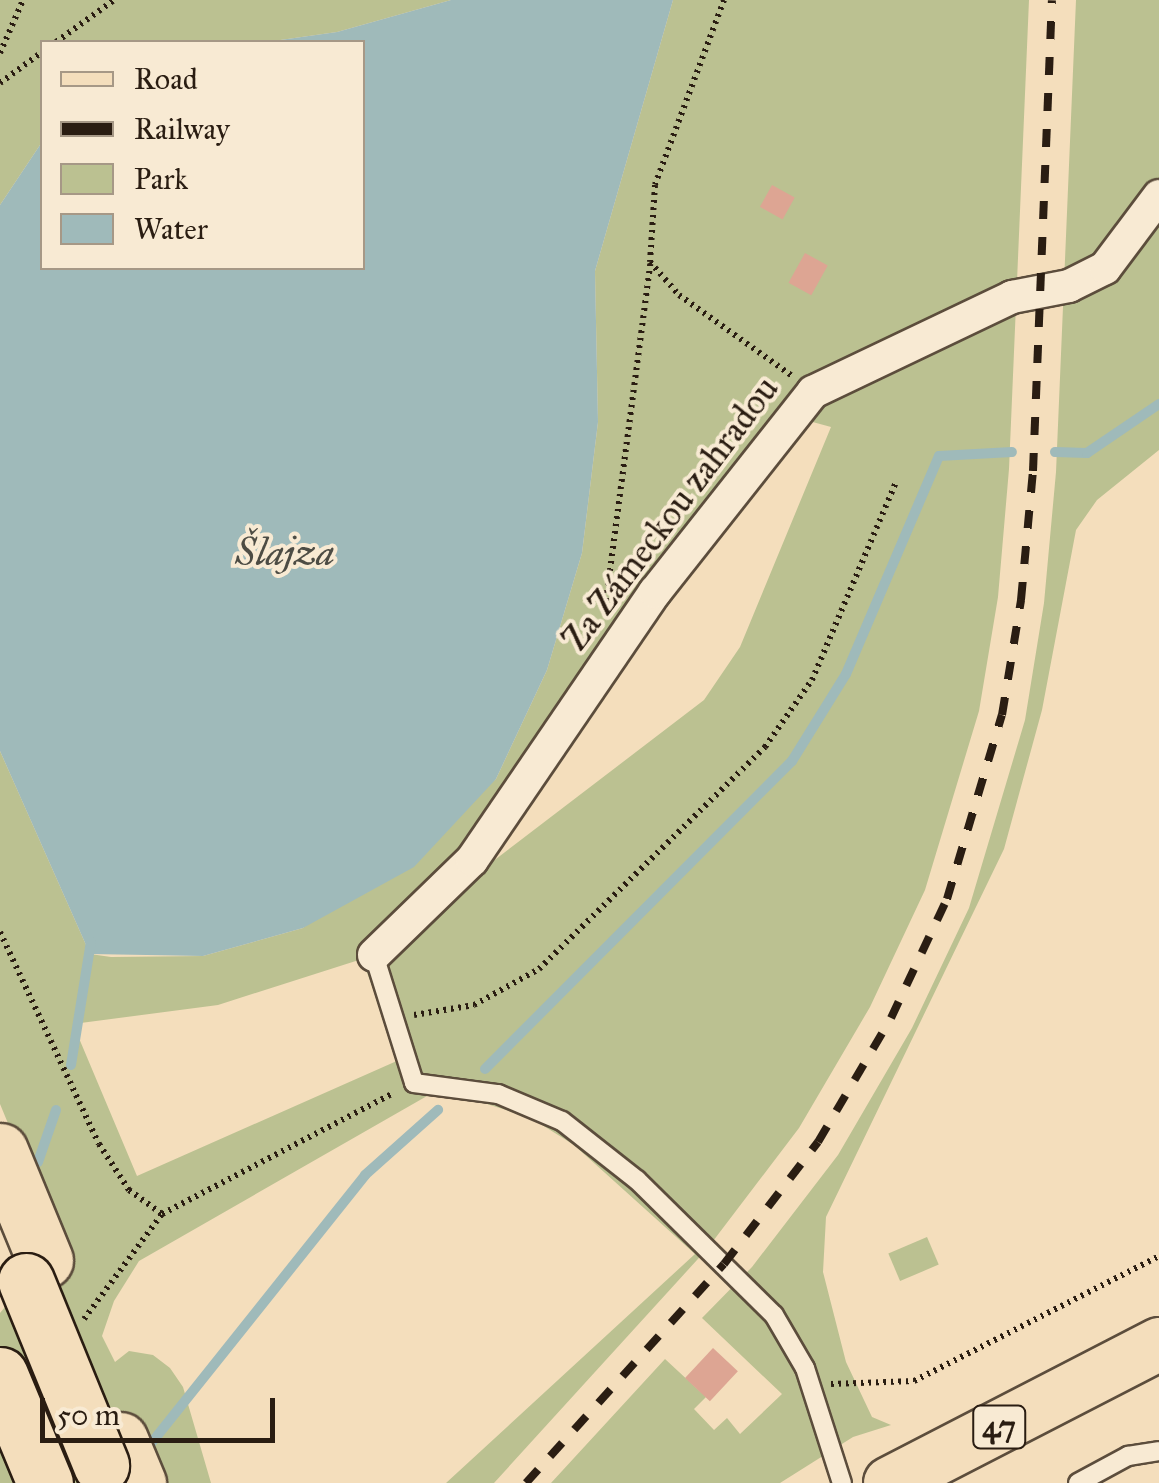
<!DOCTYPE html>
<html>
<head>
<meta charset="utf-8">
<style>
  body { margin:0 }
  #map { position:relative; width:1159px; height:1483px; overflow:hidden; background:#f4debc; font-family:"IM FELL Great Primer",serif }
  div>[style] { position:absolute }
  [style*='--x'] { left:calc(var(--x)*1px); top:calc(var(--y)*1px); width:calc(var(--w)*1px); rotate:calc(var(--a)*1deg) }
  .green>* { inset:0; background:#bbc191; transform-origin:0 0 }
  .water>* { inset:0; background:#9fbaba }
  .stream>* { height:10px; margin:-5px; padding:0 5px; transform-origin:5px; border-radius:5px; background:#9fbaba }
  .building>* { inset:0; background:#dda593; transform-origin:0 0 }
  .path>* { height:6px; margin-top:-3px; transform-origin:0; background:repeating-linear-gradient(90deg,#2a1d12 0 2.5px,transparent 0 7.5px) }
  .roads { filter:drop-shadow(2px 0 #5c4d3c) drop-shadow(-2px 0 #5c4d3c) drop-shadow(0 2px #5c4d3c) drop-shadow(0 -2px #5c4d3c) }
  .service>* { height:18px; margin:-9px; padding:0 9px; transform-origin:9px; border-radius:9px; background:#f8ead3 }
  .minor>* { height:32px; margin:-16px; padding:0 16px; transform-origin:16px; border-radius:16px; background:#f8ead3 }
  .primary>* { height:52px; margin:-26px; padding:0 26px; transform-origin:26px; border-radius:26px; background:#f4debc }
  .motorway>* { height:55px; margin:-27.5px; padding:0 27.5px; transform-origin:27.5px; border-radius:27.5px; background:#f4debc }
  .rail>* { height:8px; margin-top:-4px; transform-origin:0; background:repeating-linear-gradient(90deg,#2a1d12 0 18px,transparent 0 36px) }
  .bridges { filter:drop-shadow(2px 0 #2a1d12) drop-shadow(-2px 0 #2a1d12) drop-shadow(0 2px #2a1d12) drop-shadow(0 -2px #2a1d12) }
  .motorway-bridge>* { height:55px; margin:-27.5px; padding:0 27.5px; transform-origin:27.5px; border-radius:27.5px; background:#f4debc }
  span { translate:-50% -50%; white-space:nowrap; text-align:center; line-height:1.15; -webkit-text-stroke:8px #f8ead3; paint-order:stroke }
  .shield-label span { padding:2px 8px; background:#f8ead3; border:2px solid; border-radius:8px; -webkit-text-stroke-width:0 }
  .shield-label { font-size:32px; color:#2a1d12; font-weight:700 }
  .street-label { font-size:35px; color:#2a1d12 }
  .water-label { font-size:38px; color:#4d4c44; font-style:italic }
  .legend { position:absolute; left:40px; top:40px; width:325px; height:230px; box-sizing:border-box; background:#f8ead3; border:2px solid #a69886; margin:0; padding:12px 18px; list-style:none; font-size:30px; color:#2a1d12 }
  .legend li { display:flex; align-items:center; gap:20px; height:50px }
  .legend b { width:50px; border:2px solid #a69886 }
  .scale { position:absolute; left:40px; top:1398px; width:235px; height:45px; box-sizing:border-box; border:5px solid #2a1d12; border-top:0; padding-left:12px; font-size:30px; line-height:35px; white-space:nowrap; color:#2a1d12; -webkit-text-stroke:8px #f8ead3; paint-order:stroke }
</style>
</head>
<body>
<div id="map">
  <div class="green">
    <div style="clip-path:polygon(0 0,451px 0,337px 32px,266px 42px,42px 42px,42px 142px,0 205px)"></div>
    <div style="clip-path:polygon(evenodd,673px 0,1029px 0,1009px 469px,998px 597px,979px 711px,925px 890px,870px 1007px,799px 1128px,707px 1249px,494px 1483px,446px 1483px,695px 1254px,574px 1145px,531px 1118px,471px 1099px,427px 1096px,139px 1261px,114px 1301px,102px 1336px,115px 1362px,129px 1351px,153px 1355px,170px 1368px,183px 1387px,211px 1483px,0 1483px,0 1313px,58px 1244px,0 1104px,0 751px,90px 954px,111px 957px,203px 956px,303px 928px,496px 779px,547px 670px,582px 553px,598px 422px,595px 271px,673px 0,809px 421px,831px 427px,740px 647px,704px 700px,479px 872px,613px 668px,809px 421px,673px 0,362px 959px,399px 1060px,137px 1176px,73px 1024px,218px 1005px,362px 959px)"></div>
    <div style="clip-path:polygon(1076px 0,1159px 0,1159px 450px,1097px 500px,1076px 530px,1042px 710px,1004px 849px,826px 1217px,823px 1272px,846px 1362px,872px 1417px,891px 1425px,853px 1437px,780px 1483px,551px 1483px,665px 1359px,706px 1397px,694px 1409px,714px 1430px,727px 1418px,740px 1434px,782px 1394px,702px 1318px,752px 1267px,838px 1155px,912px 1028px,969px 908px,1025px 720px,1044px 603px,1056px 472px)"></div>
    <div style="left:927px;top:1237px;width:30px;height:42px;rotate:67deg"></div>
  </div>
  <div class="water">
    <div style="clip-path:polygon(451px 0,673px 0,595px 271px,598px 422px,582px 553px,547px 670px,496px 779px,414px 867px,303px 928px,203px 956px,90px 954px,0 751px,0 205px,42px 142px,42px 268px,362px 268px,362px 42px,266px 42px,337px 32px)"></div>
  </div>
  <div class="stream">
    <div style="--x:1055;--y:452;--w:32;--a:2"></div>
    <div style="--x:1087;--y:453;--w:87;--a:-34.2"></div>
    <div style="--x:71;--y:1065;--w:125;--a:-80.8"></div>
    <div style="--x:485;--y:1069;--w:435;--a:-45.1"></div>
    <div style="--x:792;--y:761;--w:102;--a:-58.2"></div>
    <div style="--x:846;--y:674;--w:237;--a:-66.9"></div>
    <div style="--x:939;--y:456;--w:73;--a:-3.1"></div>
    <div style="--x:38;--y:1162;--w:55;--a:-70.9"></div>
    <div style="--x:145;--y:1451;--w:353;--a:-51.4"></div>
    <div style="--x:365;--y:1175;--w:98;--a:-41.7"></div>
  </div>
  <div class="building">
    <div style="left:772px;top:185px;width:26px;height:25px;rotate:29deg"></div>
    <div style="left:805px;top:253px;width:26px;height:34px;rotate:29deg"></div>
    <div style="left:713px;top:1348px;width:34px;height:41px;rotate:43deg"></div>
  </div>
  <div class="path">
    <div style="--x:724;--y:0;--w:197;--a:110.5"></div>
    <div style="--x:655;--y:185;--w:77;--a:93.7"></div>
    <div style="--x:650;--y:262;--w:44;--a:48.7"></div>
    <div style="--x:679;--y:295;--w:139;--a:35.6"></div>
    <div style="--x:56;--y:42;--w:72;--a:-35.9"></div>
    <div style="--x:0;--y:53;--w:58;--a:-66.5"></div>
    <div style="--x:0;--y:83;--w:52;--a:-36.4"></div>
    <div style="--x:605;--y:608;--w:347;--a:-82.5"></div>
    <div style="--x:0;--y:932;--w:234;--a:65"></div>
    <div style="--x:99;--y:1144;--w:55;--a:56.9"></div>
    <div style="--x:129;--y:1190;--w:41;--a:36"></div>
    <div style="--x:414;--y:1015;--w:61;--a:-9.5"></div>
    <div style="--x:474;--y:1005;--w:74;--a:-29"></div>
    <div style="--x:539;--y:969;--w:317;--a:-44.5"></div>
    <div style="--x:765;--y:747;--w:82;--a:-55"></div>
    <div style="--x:812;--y:680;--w:213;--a:-67"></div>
    <div style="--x:84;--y:1319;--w:131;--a:-53.4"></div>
    <div style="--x:162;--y:1214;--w:261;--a:-27.6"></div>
    <div style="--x:831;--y:1384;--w:83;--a:-2.1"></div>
    <div style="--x:914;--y:1381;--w:275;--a:-27"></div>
  </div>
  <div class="roads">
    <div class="service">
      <div style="--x:374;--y:955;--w:134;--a:72.6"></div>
      <div style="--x:414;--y:1083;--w:85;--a:7.5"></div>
      <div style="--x:498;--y:1094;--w:69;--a:22.9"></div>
      <div style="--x:562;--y:1121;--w:95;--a:38.2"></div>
      <div style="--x:637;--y:1180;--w:192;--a:44.6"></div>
      <div style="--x:774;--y:1315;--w:61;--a:59.7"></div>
      <div style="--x:805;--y:1368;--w:121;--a:72.2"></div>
      <div style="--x:1078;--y:1483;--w:57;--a:-28.4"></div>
      <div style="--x:1128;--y:1456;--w:31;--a:-9"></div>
    </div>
    <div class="minor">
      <div style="--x:374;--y:955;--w:136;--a:-44.1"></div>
      <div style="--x:472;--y:860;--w:325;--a:-55.7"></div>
      <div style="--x:655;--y:592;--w:255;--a:-51.7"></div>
      <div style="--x:813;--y:392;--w:221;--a:-25.5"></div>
      <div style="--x:1012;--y:297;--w:58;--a:-10.9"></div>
      <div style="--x:1069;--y:286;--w:40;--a:-26.6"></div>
      <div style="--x:1105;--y:268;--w:90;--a:-53.1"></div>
    </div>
    <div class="primary">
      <div style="--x:890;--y:1483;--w:303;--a:-27.3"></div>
    </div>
    <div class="motorway">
      <div style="--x:0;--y:1151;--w:118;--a:67.6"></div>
      <div style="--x:120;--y:1440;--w:47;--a:67.3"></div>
    </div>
  </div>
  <div class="rail">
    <div style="--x:526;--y:1483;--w:295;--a:-47.9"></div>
    <div style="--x:724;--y:1264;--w:154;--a:-52.4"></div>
    <div style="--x:818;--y:1142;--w:144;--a:-59.5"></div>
    <div style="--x:891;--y:1018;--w:132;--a:-64.8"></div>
    <div style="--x:947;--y:899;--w:192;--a:-73.4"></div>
    <div style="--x:1002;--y:715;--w:117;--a:-80.6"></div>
    <div style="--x:1021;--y:600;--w:130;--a:-84.7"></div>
    <div style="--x:1033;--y:471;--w:471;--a:-87.7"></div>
  </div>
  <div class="bridges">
    <div class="motorway-bridge">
      <div style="--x:26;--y:1281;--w:199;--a:67.8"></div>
      <div style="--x:0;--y:1375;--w:117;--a:67.4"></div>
    </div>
  </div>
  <div class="shield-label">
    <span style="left:999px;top:1427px">47</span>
  </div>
  <div class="street-label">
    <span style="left:671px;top:514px;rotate:-53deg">Za Zámeckou zahradou</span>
  </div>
  <div class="water-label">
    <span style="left:285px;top:553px">Šlajza</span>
  </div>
  <ul class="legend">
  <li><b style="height:12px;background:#f4debc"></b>Road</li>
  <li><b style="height:12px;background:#2a1d12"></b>Railway</li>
  <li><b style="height:28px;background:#bbc191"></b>Park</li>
  <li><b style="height:28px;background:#9fbaba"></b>Water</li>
  </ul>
  <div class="scale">50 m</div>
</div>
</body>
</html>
